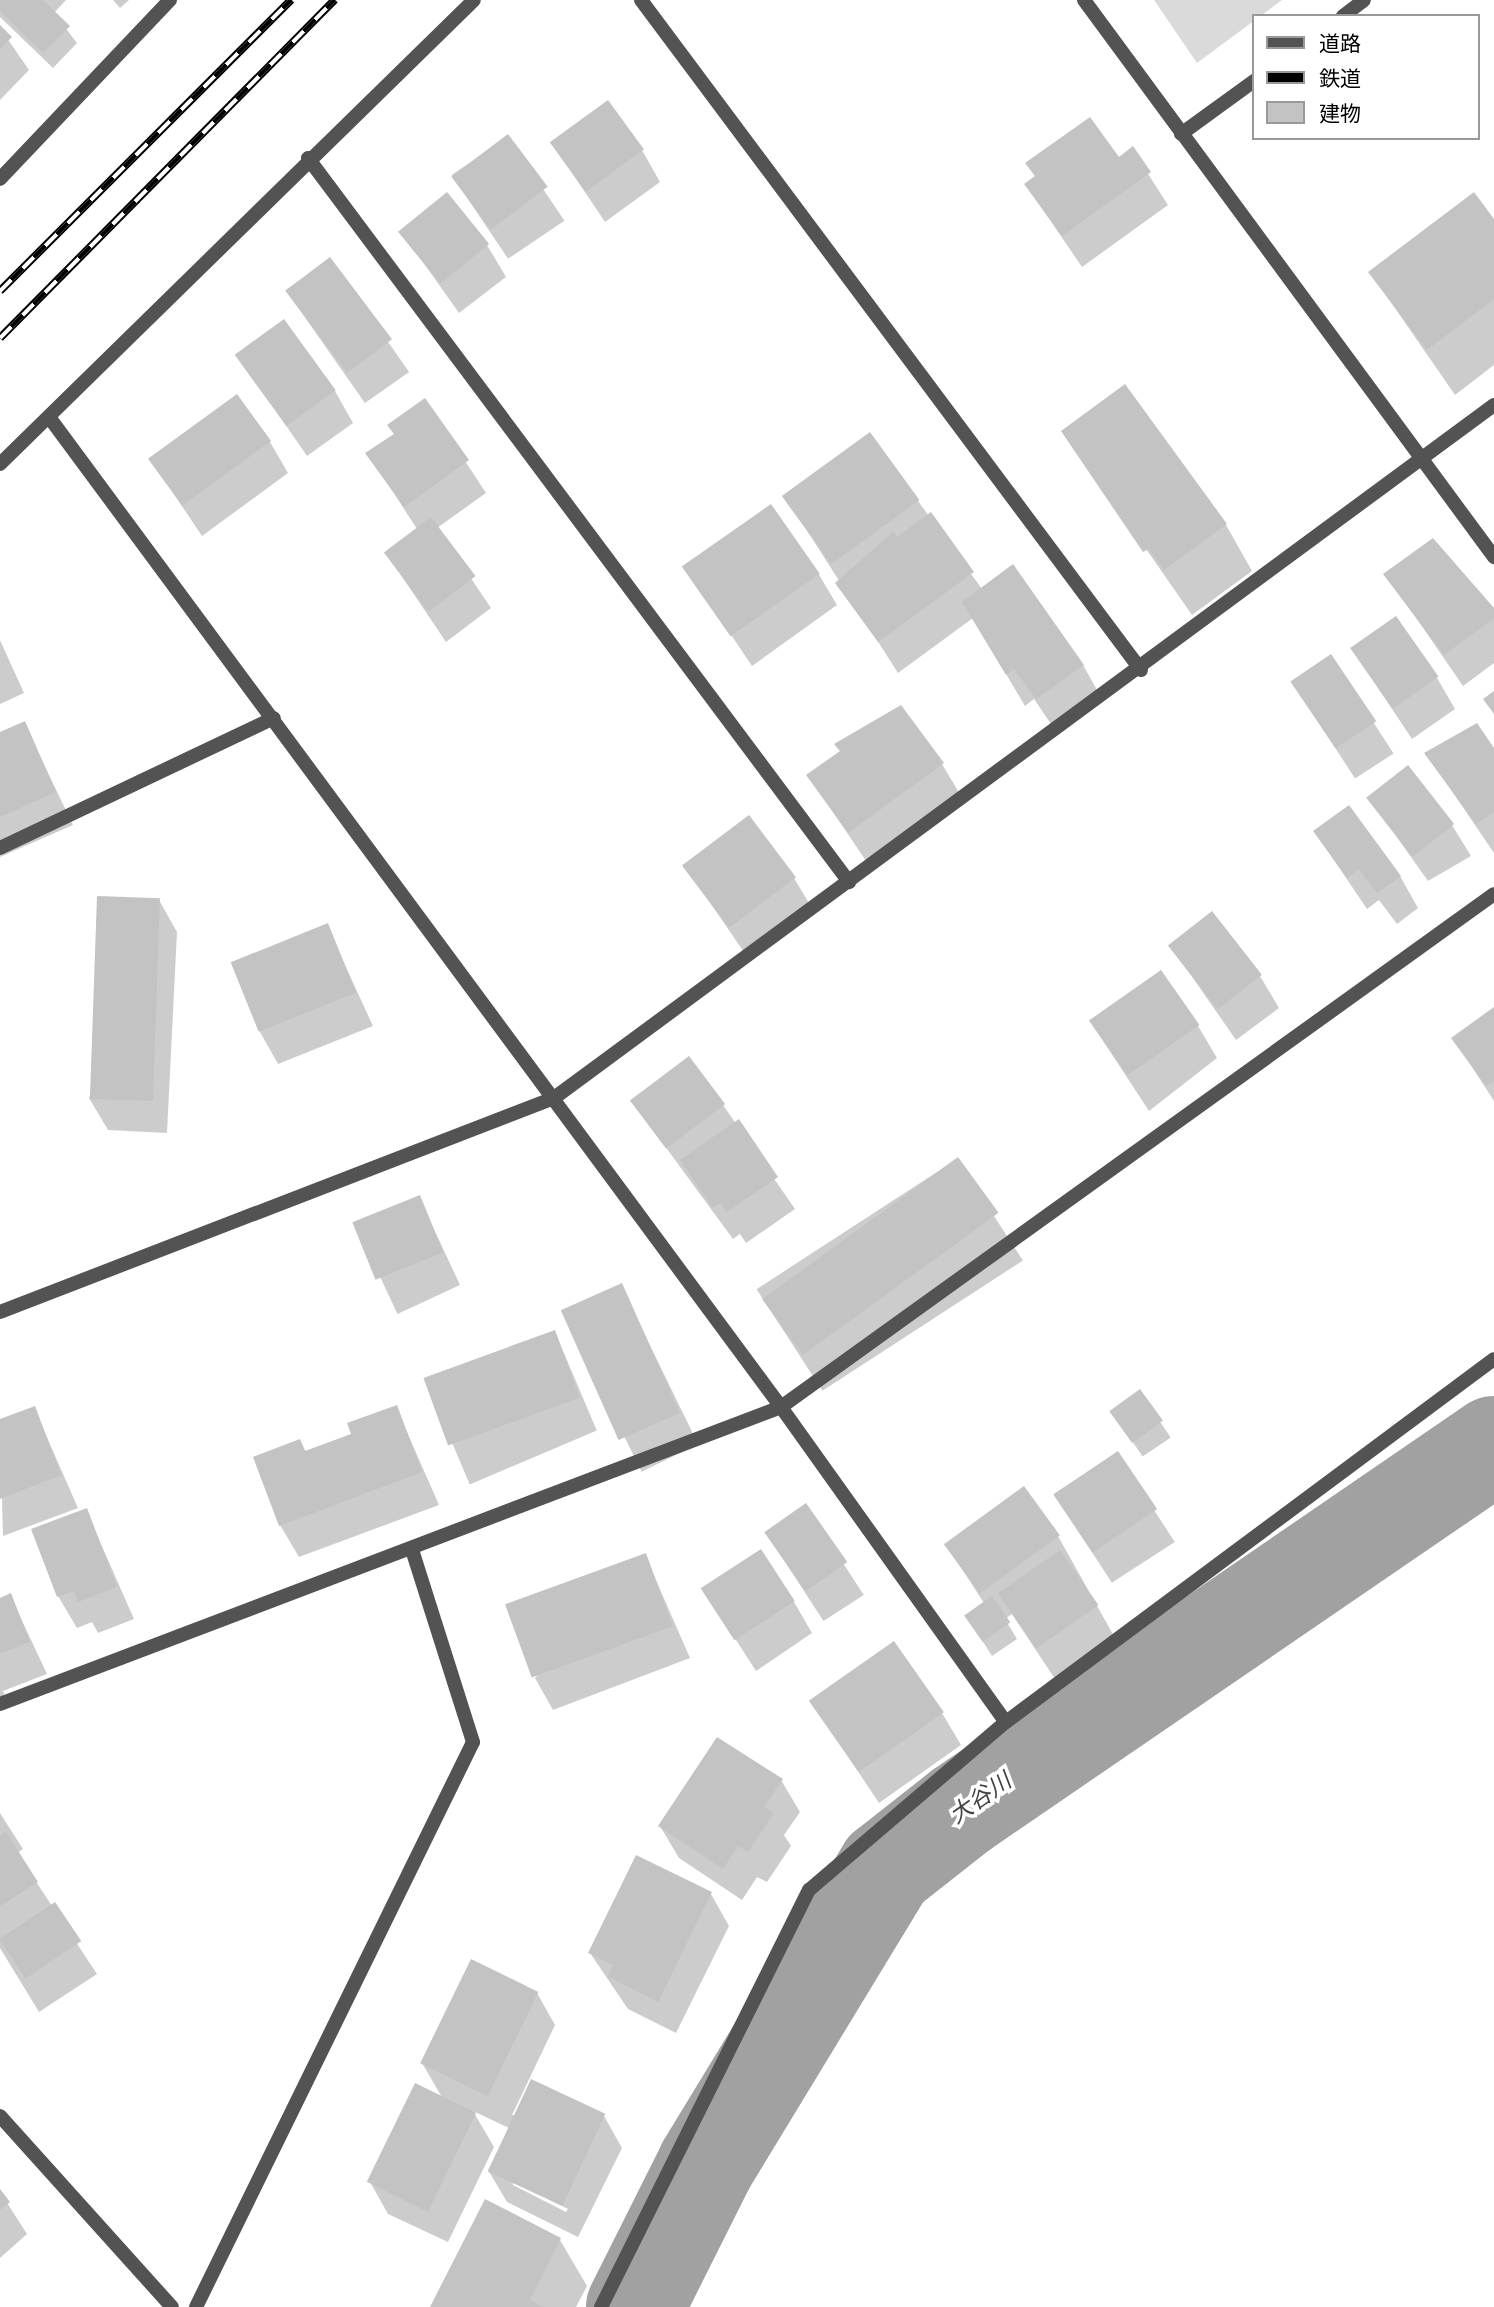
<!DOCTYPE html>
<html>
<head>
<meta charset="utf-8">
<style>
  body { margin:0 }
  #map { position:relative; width:1494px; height:2307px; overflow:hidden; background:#fff; font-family:Poppins,"Noto Sans JP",sans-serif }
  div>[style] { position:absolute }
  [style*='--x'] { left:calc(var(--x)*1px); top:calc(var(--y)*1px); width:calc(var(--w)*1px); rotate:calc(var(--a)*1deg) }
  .green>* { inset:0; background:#dadada }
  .shadow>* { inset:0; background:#0003; transform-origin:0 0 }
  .river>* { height:98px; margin:-49px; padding:0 49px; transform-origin:49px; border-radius:49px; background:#a1a1a1 }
  .building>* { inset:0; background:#c3c3c3; transform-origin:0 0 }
  .minor>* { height:14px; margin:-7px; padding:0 7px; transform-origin:7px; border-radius:7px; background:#535353 }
  .rail>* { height:8px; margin-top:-4px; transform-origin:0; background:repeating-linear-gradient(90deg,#fff 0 16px,#000 0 32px); box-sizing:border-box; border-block:2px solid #000 }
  span { translate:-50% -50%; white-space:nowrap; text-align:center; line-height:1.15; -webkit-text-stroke:7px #fff; paint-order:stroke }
  .water-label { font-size:23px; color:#424242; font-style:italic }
  .legend { position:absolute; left:1252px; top:14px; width:228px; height:126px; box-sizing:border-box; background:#fff; border:2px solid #999; margin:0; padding:9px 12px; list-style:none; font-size:21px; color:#000 }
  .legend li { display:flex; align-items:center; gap:14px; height:35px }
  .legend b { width:35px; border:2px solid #999 }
</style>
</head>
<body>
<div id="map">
  <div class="green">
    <div style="clip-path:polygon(1154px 0,1282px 0,1197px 63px)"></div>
  </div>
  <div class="shadow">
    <div style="clip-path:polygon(0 0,66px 0,54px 13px,77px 43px,53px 68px,0 17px)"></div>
    <div style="clip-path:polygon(113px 0,129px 0,120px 8px)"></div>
    <div style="clip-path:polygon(0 28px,29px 70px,0 100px)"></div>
    <div style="left:508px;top:137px;width:101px;height:68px;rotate:56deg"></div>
    <div style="clip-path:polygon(552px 143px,642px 150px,660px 182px,605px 222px)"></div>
    <div style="clip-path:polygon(1132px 149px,1168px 205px,1082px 267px,1026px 185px,1036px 178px,1028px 164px,1118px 159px)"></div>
    <div style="clip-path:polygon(1494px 222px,1494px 365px,1455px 395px,1370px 272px)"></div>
    <div style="clip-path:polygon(401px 231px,487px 245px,506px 277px,459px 313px)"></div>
    <div style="left:330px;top:259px;width:138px;height:54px;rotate:55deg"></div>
    <div style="clip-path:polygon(238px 356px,335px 391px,353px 423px,307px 456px)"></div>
    <div style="clip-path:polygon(425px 400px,486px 493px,437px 528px,491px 608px,446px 642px,386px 553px,417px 529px,368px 453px,395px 435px)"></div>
    <div style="clip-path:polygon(1064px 431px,1226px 525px,1252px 571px,1192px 615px)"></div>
    <div style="clip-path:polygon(270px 442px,288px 473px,202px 536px,151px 460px)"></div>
    <div style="clip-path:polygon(785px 496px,918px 501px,982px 589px,1083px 665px,1101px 697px,1055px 730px,1034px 699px,1025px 706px,973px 618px,898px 673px)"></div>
    <div style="clip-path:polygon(686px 568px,818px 573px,837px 605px,752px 666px)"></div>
    <div style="clip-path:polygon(1386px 574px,1494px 611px,1494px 663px,1463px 686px)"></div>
    <div style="clip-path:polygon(0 640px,24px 693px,0 704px)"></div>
    <div style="clip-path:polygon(1352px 649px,1437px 678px,1455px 709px,1412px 739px)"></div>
    <div style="left:1331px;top:657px;width:115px;height:46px;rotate:57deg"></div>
    <div style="clip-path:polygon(24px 723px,73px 825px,0 857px,0 734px)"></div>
    <div style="clip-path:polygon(1494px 751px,1494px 853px,1426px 753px)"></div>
    <div style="clip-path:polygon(841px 752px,942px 764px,961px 796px,868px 864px,809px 776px)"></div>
    <div style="clip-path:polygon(1369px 798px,1452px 825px,1471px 856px,1428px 881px)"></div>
    <div style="clip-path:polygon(1315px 832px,1400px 876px,1418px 908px,1397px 924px,1379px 900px,1367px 909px)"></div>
    <div style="clip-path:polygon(689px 872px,794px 878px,813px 910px,748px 958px)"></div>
    <div style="clip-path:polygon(159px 900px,177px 932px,167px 1133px,108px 1130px,89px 1098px)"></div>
    <div style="clip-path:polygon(327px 926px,373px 1026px,278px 1064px,260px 1032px)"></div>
    <div style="clip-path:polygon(1170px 945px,1260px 976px,1279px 1008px,1236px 1040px)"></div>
    <div style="clip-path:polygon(1494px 1009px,1494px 1101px,1454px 1039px)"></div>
    <div style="clip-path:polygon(1090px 1021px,1198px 1026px,1217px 1058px,1149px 1111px)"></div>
    <div style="clip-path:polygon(631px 1100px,723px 1105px,795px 1209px,746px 1243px,740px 1234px,733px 1239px)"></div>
    <div style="left:957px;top:1159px;width:121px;height:239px;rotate:57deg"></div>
    <div style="left:419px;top:1197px;width:97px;height:69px;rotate:65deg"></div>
    <div style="left:621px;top:1286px;width:176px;height:63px;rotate:64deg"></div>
    <div style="left:555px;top:1332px;width:107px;height:138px;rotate:67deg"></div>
    <div style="left:1140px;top:1392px;width:55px;height:34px;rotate:56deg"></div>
    <div style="clip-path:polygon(396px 1407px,439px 1505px,299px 1557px,280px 1525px,300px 1441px,306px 1452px,353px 1435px)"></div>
    <div style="clip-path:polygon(34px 1408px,78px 1508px,3px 1536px,0 1421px)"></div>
    <div style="left:1117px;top:1453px;width:106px;height:75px;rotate:57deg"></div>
    <div style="left:806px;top:1506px;width:106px;height:48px;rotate:57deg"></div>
    <div style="clip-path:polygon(86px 1510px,134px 1619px,98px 1633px,92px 1622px,77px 1628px,58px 1596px)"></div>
    <div style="clip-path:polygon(1058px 1536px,1115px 1638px,1055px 1679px,1012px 1614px,1005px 1619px,1017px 1639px,992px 1656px,976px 1631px,984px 1603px,945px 1543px)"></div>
    <div style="clip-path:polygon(645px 1555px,690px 1658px,553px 1710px,535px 1678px)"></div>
    <div style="clip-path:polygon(703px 1589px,794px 1602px,812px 1633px,756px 1671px)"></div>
    <div style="clip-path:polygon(10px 1595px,47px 1674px,3px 1691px,9px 1707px,0 1711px,0 1600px)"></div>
    <div style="clip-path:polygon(811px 1701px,942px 1713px,961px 1745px,879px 1803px)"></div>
    <div style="clip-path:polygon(781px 1780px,800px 1812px,784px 1835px,791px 1846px,767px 1882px,757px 1877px,742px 1900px,679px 1858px,660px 1826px)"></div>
    <div style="clip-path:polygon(0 1813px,23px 1849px,17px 1853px,97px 1974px,39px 2012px,0 1948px)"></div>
    <div style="clip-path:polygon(711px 1894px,729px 1926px,676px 2033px,628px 2009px,590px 1953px)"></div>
    <div style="clip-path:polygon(evenodd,537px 1993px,555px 2025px,512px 2115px,604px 2116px,622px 2148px,578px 2237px,507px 2202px,488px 2170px,509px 2128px,473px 2111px,494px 2147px,448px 2242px,388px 2214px,370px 2182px,443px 2099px,422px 2063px,537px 1993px,513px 2181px,568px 2209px,566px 2212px,513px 2185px,513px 2181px)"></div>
    <div style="clip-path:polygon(0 2192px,27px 2234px,0 2258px)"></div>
    <div style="clip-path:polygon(560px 2240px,587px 2286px,576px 2307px,432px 2307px)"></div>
  </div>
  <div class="river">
    <div style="--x:635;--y:2307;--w:159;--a:-63.4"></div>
    <div style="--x:706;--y:2165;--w:346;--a:-58.7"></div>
    <div style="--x:886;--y:1869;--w:95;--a:-38.2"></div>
    <div style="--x:961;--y:1810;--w:646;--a:-34.4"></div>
  </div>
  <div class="building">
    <div style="clip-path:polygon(0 0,43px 0,70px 26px,43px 53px,0 11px)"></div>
    <div style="clip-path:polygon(0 25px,12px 37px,0 49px)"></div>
    <div style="left:608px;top:100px;width:61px;height:72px;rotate:54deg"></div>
    <div style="clip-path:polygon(1090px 117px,1119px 157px,1133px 146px,1151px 172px,1062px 236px,1024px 184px,1035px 176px,1025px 163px)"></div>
    <div style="left:508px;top:134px;width:66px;height:71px;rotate:53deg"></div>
    <div style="left:447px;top:192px;width:67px;height:63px;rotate:51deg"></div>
    <div style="clip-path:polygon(1474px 192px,1494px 219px,1494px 299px,1427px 350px,1368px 272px)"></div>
    <div style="left:330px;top:257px;width:103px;height:56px;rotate:53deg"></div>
    <div style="left:284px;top:319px;width:88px;height:61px;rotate:54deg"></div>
    <div style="clip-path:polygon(1125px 384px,1227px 524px,1164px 570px,1149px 549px,1143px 552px,1061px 431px)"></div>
    <div style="left:237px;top:394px;width:58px;height:110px;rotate:54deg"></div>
    <div style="clip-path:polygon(425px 398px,469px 460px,404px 507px,365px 453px,394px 434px,387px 425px)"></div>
    <div style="left:870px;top:432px;width:84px;height:109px;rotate:54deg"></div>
    <div style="left:771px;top:504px;width:85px;height:109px;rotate:55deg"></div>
    <div style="clip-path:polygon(931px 512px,974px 572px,878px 642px,835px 583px,893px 532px,897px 537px)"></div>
    <div style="left:431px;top:517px;width:74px;height:59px;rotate:53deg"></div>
    <div style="clip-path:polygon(1433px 538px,1494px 608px,1494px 618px,1444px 655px,1383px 574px)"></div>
    <div style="clip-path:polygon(1013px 564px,1084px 665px,1036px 699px,1014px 669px,1006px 675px,962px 602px)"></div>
    <div style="left:1396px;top:616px;width:74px;height:56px;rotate:55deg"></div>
    <div style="left:1331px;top:654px;width:81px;height:49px;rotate:56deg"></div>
    <div style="clip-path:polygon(1494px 691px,1494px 714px,1483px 699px)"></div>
    <div style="clip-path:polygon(901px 705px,944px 763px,848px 833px,806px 775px,840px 751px,834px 744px)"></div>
    <div style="clip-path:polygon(25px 721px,56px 792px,0 817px,0 732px)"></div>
    <div style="clip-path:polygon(1477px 723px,1494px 748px,1494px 812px,1476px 824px,1424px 753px)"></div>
    <div style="left:1408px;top:765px;width:75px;height:53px;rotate:52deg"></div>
    <div style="clip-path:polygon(1349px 805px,1401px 876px,1377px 893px,1359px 869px,1347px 878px,1313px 831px)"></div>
    <div style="left:749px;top:815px;width:78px;height:84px;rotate:53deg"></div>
    <div style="left:97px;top:896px;width:63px;height:203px;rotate:2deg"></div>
    <div style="left:1212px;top:911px;width:81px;height:56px;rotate:52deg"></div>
    <div style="left:328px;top:923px;width:75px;height:105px;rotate:68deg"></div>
    <div style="left:1161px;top:970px;width:67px;height:88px;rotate:55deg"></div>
    <div style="clip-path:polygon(1494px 1007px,1494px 1081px,1486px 1086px,1451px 1038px)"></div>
    <div style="left:689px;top:1056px;width:60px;height:74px;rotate:53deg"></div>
    <div style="clip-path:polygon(739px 1119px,778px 1177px,727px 1212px,720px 1203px,713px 1208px,680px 1160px)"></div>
    <div style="left:958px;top:1157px;width:69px;height:242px;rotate:54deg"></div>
    <div style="left:420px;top:1195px;width:62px;height:73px;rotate:68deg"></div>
    <div style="left:622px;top:1283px;width:142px;height:67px;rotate:66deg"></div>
    <div style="left:555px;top:1330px;width:72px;height:140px;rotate:70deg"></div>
    <div style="left:1140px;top:1389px;width:39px;height:38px;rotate:54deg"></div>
    <div style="clip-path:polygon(397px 1405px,422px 1472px,279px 1526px,253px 1457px,300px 1439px,305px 1451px,351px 1434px,347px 1423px)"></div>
    <div style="clip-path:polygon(35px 1406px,61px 1475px,0 1499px,0 1419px)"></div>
    <div style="left:1118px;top:1451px;width:70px;height:78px;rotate:56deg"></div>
    <div style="left:1024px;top:1486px;width:61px;height:99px;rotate:54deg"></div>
    <div style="left:806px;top:1503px;width:72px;height:51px;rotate:55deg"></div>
    <div style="clip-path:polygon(87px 1508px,117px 1587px,78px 1602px,74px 1591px,57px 1597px,31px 1529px)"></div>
    <div style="left:761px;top:1549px;width:62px;height:72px;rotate:57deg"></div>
    <div style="left:1060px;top:1550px;width:67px;height:76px;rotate:55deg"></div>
    <div style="left:646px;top:1553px;width:78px;height:150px;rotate:70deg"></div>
    <div style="clip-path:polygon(11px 1593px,30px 1642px,0 1654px,0 1598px)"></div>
    <div style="left:992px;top:1596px;width:32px;height:34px;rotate:55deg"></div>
    <div style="left:894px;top:1641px;width:87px;height:104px;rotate:55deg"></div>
    <div style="clip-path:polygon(717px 1737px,783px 1779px,764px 1807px,774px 1813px,748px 1852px,738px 1846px,723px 1869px,658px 1826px)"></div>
    <div style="clip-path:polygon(6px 1832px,38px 1882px,0 1906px,0 1836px)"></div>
    <div style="clip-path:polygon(636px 1855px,712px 1892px,658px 2002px,608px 1977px,613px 1965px,588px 1953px)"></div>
    <div style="left:55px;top:1902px;width:47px;height:67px;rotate:56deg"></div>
    <div style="left:471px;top:1959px;width:75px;height:116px;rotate:26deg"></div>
    <div style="left:531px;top:2079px;width:82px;height:102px;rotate:25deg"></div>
    <div style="left:415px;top:2083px;width:68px;height:110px;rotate:26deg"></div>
    <div style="clip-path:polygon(0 2189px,10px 2202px,0 2210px)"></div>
    <div style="clip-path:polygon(485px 2199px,561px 2238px,530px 2300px,543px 2307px,430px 2307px)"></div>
  </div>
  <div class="minor">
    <div style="--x:641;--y:0;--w:836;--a:53.27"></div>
    <div style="--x:1084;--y:0;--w:692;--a:53.64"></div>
    <div style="--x:1343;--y:16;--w:26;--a:-37"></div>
    <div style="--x:1181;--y:134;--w:90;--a:-36"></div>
    <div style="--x:308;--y:158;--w:904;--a:53.23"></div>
    <div style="--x:0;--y:179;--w:247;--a:-46.5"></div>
    <div style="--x:49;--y:417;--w:1231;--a:53.52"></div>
    <div style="--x:781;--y:1407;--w:387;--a:54.5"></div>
    <div style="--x:0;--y:464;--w:663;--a:-44.39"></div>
    <div style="--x:0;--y:848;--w:303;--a:-25.4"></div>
    <div style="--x:0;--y:1312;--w:594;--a:-21.12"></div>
    <div style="--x:554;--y:1098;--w:1168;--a:-36.4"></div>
    <div style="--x:0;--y:1704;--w:836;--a:-20.82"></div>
    <div style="--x:781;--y:1407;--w:878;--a:-35.73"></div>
    <div style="--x:0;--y:2116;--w:257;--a:48"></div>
    <div style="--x:196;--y:2307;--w:629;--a:-63.88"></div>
    <div style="--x:473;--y:1742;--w:201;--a:-107.6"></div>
    <div style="--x:601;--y:2307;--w:466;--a:-63.5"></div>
    <div style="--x:809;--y:1890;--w:259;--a:-40.5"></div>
    <div style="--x:1006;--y:1722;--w:608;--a:-36.64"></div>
  </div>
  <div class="rail">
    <div style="--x:0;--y:291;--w:412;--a:-45"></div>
    <div style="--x:0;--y:338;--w:476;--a:-45.3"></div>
  </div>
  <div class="water-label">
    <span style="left:980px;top:1798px;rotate:-35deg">大谷川</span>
  </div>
  <ul class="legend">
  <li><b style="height:9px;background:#535353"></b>道路</li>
  <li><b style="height:9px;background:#000"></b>鉄道</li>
  <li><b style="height:19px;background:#c3c3c3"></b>建物</li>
  </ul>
</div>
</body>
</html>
